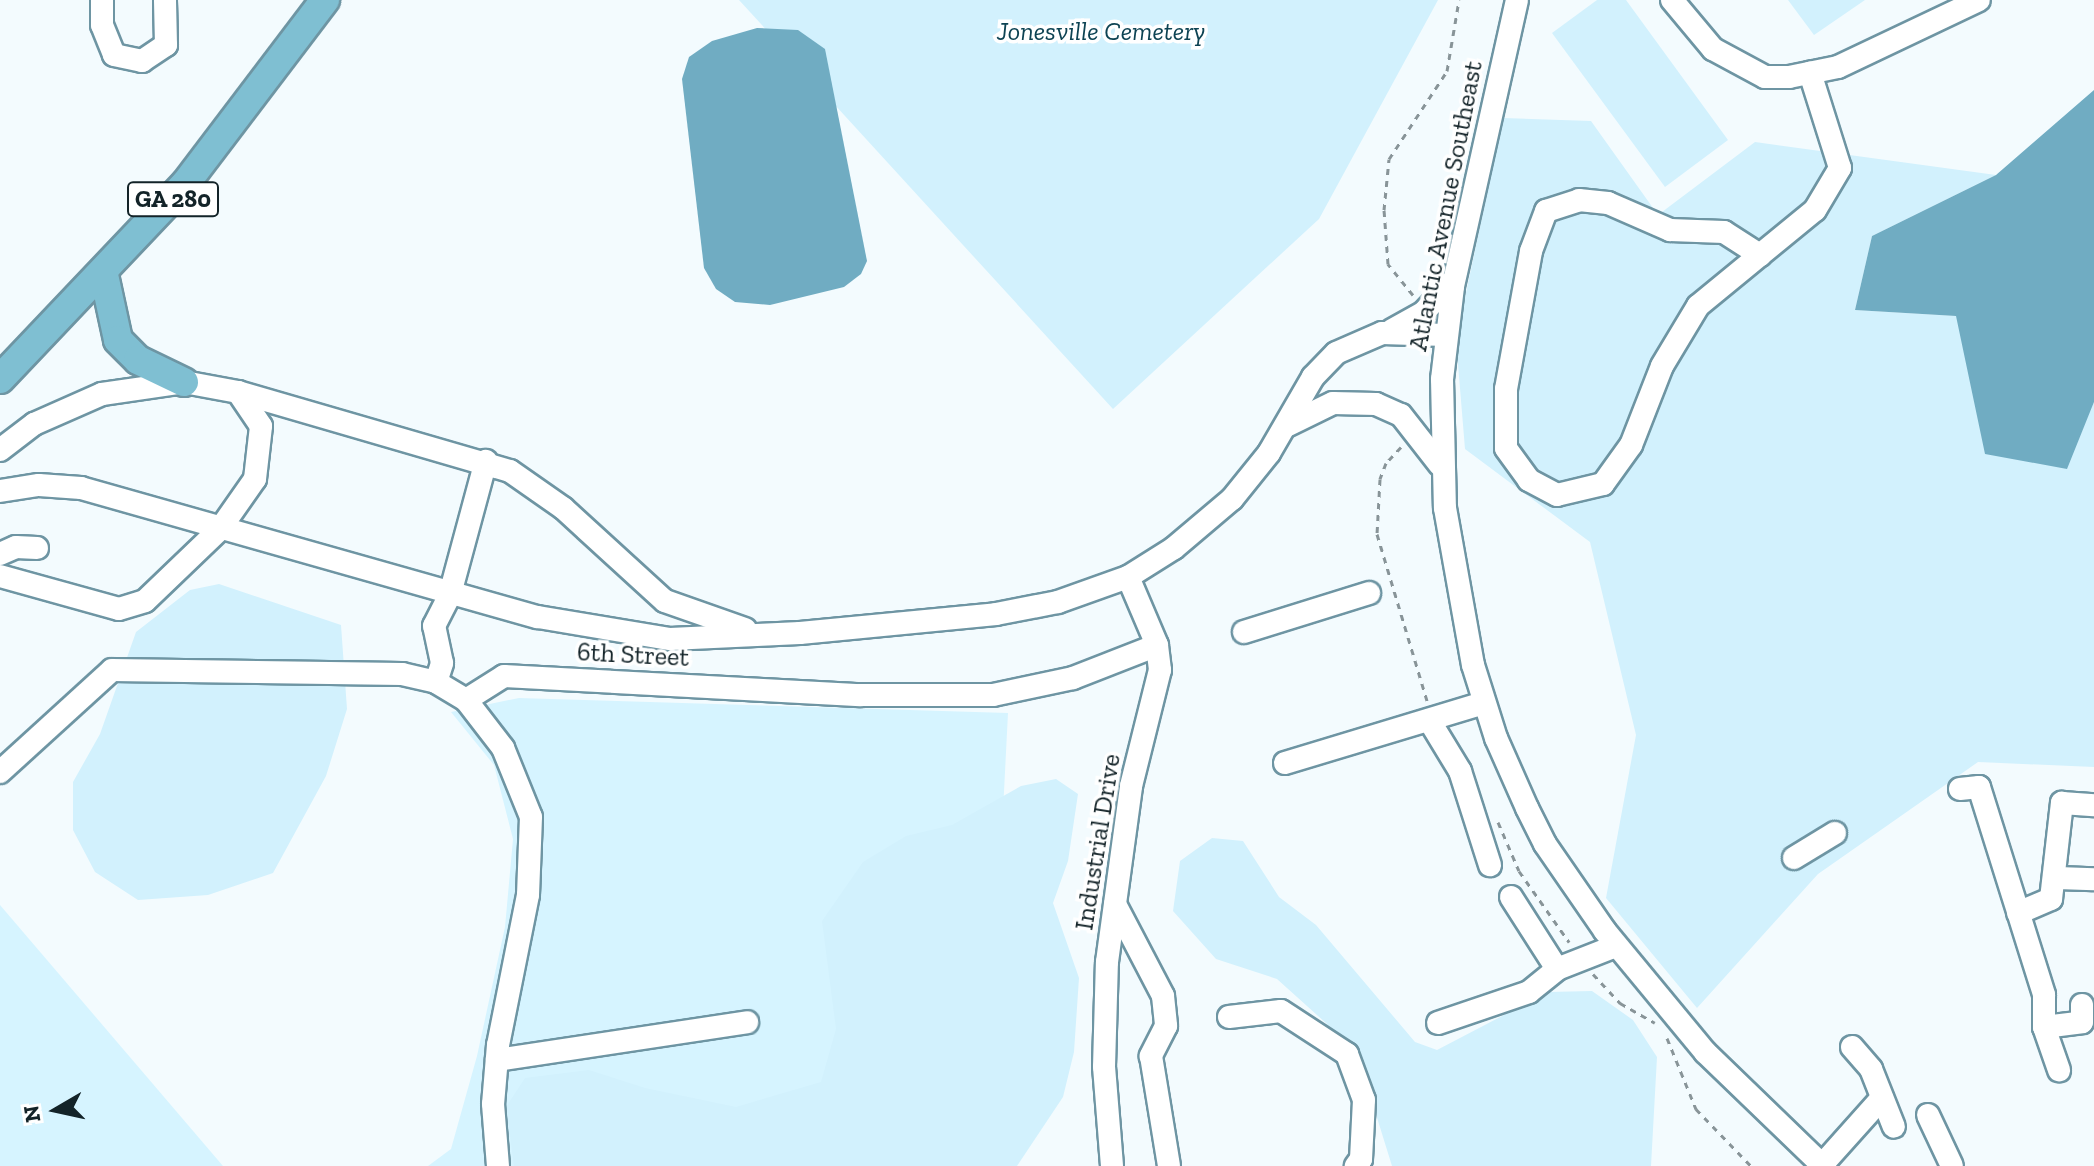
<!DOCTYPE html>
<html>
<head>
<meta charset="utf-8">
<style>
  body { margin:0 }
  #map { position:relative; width:2094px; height:1166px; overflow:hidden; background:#f3fbfe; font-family:"Zilla Slab",serif }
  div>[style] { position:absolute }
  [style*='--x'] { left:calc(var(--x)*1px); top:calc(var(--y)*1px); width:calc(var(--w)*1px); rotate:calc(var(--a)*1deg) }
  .built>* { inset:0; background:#d6f4ff }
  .green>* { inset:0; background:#d2f1fd }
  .water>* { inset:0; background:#70acc2 }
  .path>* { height:3px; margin-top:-1.5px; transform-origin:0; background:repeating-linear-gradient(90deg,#889498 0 6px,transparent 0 12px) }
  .roads { filter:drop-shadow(2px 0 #6e95a3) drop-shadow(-2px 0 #6e95a3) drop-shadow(0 2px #6e95a3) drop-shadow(0 -2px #6e95a3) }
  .minor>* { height:22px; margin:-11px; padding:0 11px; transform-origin:11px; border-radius:11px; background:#fff }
  .major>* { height:28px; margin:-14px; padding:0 14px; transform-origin:14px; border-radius:14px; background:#7fbfd2 }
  span { translate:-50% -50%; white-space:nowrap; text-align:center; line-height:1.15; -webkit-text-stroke:7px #fff; paint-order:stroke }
  .shield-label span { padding:2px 6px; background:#fff; border:2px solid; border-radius:6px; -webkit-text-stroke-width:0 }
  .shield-label { font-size:24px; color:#132328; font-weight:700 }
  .park-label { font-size:26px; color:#0d4353; font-style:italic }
  .street-label { font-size:26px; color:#132328 }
  .north { position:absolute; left:16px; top:1070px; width:80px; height:80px; -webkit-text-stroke:6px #fff; paint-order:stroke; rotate:261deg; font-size:22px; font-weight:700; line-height:32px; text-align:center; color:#132328 }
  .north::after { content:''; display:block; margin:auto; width:28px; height:36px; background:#132328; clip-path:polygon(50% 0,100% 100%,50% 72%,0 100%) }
</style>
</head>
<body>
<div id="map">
  <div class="built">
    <div style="clip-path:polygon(519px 698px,1008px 713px,985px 1166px,428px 1166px,451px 1149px,477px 1056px,505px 927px,513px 839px,494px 765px,451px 712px)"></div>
    <div style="clip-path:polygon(0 905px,223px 1166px,0 1166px)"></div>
  </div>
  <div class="green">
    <div style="clip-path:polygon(739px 0,1438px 0,1319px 219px,1113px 409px)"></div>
    <div style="clip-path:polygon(1597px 0,1626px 0,1728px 140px,1665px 187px,1552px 33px)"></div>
    <div style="clip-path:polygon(1788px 0,1865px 0,1814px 35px)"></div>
    <div style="clip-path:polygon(1503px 118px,1591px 121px,1658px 215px,1755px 142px,1996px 175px,1872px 236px,1855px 310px,1956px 316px,2066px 469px,2094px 402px,2094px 767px,1978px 762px,1818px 874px,1697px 1008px,1606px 898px,1636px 735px,1590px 542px,1465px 449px,1456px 340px)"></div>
    <div style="clip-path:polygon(219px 584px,341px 625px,347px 709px,326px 776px,273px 873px,208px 895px,138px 900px,95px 872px,73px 830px,73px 782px,100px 734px,136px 632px,190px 590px)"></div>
    <div style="clip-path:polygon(1056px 779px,1078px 794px,1068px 861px,1053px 903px,1079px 978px,1074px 1052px,1063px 1097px,1017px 1166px,514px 1166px,506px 1107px,525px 1078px,589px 1070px,645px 1088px,736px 1107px,821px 1082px,836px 1029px,822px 921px,863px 862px,906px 836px,952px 825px,1021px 786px)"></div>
    <div style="clip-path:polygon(1212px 838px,1243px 841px,1279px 897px,1316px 925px,1415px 1042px,1437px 1050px,1548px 992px,1592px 991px,1633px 1020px,1657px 1057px,1651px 1166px,1392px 1166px,1374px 1108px,1327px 1024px,1277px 979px,1216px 959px,1173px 911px,1180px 861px)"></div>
  </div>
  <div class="water">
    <div style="clip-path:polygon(757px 28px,798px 30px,825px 49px,867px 261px,861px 274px,844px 287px,770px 305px,735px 302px,716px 289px,704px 268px,682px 79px,689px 57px,712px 41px)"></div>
    <div style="clip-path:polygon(2094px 90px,2094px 402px,2067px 469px,1985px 454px,1956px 316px,1855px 310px,1872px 236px,1996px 175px)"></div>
  </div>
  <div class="path">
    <div style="--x:1413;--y:295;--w:40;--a:-129"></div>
    <div style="--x:1388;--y:264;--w:54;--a:-94.2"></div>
    <div style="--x:1384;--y:210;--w:51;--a:-84.4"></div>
    <div style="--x:1389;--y:159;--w:105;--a:-56.6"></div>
    <div style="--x:1447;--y:71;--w:72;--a:-80.4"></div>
    <div style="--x:1401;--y:447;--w:22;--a:133"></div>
    <div style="--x:1386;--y:463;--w:17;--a:111"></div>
    <div style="--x:1380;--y:479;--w:55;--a:93.1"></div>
    <div style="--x:1377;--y:534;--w:174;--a:73.3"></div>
    <div style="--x:1498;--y:822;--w:53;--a:66.8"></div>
    <div style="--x:1519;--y:871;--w:87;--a:54.8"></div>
    <div style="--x:1593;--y:974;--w:40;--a:47"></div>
    <div style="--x:1620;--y:1003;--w:40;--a:29.7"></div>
    <div style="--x:1667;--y:1038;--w:77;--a:67.8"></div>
    <div style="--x:1696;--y:1109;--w:79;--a:46"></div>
  </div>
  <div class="roads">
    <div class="minor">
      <div style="--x:102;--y:0;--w:25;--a:90"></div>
      <div style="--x:102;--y:25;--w:32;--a:68"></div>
      <div style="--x:114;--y:55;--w:29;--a:12"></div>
      <div style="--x:142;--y:61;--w:29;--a:-34"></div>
      <div style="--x:166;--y:45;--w:45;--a:-91.3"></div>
      <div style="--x:1517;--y:0;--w:294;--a:102.6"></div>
      <div style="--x:1453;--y:287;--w:93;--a:96.8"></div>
      <div style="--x:1442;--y:379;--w:129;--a:88.7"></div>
      <div style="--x:1445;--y:508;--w:159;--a:79.9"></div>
      <div style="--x:1473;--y:665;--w:77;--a:72.5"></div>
      <div style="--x:1496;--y:738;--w:77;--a:66.1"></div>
      <div style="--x:1527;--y:808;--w:40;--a:63.4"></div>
      <div style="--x:1545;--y:844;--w:106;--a:55.4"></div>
      <div style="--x:1605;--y:931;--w:157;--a:50.4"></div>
      <div style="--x:1705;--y:1052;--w:164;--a:44"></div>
      <div style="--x:1672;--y:0;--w:64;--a:50.1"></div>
      <div style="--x:1713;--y:49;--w:59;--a:28.3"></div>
      <div style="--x:1765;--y:77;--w:24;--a:0"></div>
      <div style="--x:1789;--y:77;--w:50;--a:-11.5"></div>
      <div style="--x:1838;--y:67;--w:156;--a:-25.4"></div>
      <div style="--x:1760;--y:255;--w:80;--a:140.6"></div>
      <div style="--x:1698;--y:306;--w:70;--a:121"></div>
      <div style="--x:1662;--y:366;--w:85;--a:111.4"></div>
      <div style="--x:1631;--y:445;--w:48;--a:125.7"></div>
      <div style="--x:1603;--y:484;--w:47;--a:166.6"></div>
      <div style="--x:1557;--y:495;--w:32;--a:-152"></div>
      <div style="--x:1529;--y:480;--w:39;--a:-126"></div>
      <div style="--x:1506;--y:448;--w:59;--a:-90"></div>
      <div style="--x:1506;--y:389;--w:140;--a:-79.7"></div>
      <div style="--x:1531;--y:251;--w:43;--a:-69.4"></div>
      <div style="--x:1546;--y:211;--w:35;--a:-18"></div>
      <div style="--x:1579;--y:200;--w:29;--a:6"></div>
      <div style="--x:1608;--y:203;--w:68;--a:23.5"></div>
      <div style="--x:1670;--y:230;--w:54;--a:2.1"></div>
      <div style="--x:1724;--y:232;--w:43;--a:32.6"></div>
      <div style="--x:1760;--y:255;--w:71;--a:-39.3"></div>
      <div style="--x:1815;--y:210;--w:49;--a:-59.2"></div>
      <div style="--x:1840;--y:168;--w:100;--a:-107.5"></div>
      <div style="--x:1392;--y:330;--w:37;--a:-29"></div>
      <div style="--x:1424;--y:312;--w:41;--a:-47"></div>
      <div style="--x:1288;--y:425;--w:50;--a:-26.1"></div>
      <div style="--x:1333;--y:403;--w:43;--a:1.3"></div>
      <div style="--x:1376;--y:404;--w:27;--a:24"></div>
      <div style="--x:1401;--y:415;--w:63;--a:52"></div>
      <div style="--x:0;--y:450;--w:43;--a:-37.4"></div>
      <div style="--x:34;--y:424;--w:74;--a:-23.8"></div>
      <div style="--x:102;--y:394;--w:83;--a:-8.3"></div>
      <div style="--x:184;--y:382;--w:55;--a:10.5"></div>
      <div style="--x:238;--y:392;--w:283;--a:16.2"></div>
      <div style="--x:510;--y:471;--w:65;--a:34.9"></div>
      <div style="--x:563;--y:508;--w:138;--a:42.4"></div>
      <div style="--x:665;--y:601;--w:85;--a:19.3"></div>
      <div style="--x:0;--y:491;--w:39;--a:-9"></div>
      <div style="--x:39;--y:485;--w:42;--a:4.1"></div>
      <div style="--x:81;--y:488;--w:475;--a:15.8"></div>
      <div style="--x:538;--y:617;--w:134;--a:9.5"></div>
      <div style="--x:670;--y:639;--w:130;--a:-2.6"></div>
      <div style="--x:800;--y:633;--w:197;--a:-5.5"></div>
      <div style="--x:996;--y:614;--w:63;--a:-11"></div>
      <div style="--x:1058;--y:602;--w:74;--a:-19.7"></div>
      <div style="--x:0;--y:554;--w:17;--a:-24"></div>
      <div style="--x:16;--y:547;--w:21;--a:3"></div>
      <div style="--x:0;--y:576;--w:123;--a:15.5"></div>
      <div style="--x:119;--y:609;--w:27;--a:-17"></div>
      <div style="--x:145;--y:601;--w:104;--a:-43.8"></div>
      <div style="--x:220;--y:529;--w:61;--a:-55"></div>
      <div style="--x:255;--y:479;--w:53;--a:-83.5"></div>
      <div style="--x:261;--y:426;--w:41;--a:-124.1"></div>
      <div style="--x:1244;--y:632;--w:131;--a:-17.3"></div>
      <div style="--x:436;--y:682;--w:20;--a:-72"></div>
      <div style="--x:442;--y:663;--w:38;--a:-102"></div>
      <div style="--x:434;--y:626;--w:36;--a:-63"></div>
      <div style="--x:450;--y:594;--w:138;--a:-74.9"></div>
      <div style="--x:466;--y:700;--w:61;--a:52.4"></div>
      <div style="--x:503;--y:748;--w:74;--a:67.9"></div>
      <div style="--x:531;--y:817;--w:78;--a:92.2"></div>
      <div style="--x:528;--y:895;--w:153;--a:101.3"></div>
      <div style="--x:498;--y:1045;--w:59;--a:94.8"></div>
      <div style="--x:493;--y:1104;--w:62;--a:85.4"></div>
      <div style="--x:1429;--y:720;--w:60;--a:58.7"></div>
      <div style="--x:1460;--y:771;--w:99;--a:72.3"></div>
      <div style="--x:1285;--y:763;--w:208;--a:-16.8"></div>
      <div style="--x:0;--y:772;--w:151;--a:-42.3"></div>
      <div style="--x:112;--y:670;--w:290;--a:0.8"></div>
      <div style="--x:402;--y:674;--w:35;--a:13"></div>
      <div style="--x:436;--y:682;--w:35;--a:31"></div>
      <div style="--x:466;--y:700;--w:45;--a:-32.3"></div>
      <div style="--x:504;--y:676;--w:357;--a:3.1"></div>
      <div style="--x:860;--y:695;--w:133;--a:0"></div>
      <div style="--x:993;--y:695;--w:82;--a:-12"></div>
      <div style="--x:1073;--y:678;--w:90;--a:-21.4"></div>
      <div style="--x:1960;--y:789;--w:19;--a:-6"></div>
      <div style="--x:1979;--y:787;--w:218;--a:72.6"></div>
      <div style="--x:2044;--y:995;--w:32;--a:90"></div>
      <div style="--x:2044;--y:1027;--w:46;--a:70.8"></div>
      <div style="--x:1794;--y:858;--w:48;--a:-31.4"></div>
      <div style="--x:2057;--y:878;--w:37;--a:2"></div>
      <div style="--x:1511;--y:897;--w:85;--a:57.4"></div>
      <div style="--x:1115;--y:904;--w:104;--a:62.4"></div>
      <div style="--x:1163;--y:996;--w:30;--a:84"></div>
      <div style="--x:1166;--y:1026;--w:34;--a:117"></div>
      <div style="--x:1151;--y:1056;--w:111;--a:80.7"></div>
      <div style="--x:2018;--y:913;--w:36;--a:-23"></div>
      <div style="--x:2051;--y:899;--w:97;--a:-83.5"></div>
      <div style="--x:2062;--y:803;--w:32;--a:4"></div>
      <div style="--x:1229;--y:1017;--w:52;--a:-6.6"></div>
      <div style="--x:1281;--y:1011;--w:79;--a:33.1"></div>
      <div style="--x:1347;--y:1054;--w:49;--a:69.7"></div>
      <div style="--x:1364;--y:1100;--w:59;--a:92.9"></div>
      <div style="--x:1361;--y:1159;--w:9;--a:126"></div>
      <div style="--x:1438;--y:1023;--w:96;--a:-18.8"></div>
      <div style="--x:1529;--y:992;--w:36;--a:-39"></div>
      <div style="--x:1557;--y:969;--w:63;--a:-21.3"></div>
      <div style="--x:2044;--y:1027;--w:38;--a:-7"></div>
      <div style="--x:2082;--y:1022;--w:17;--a:-90"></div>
      <div style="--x:1852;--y:1047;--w:29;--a:49"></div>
      <div style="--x:1871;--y:1069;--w:62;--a:68.4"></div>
      <div style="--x:497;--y:1060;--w:253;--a:-8.6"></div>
      <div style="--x:1928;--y:1115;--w:56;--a:64.8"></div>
      <div style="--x:1822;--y:1165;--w:90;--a:-48.2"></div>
      <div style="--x:1112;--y:1166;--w:99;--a:-94.6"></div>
      <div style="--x:1104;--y:1067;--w:105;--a:-88.4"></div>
      <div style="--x:1107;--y:962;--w:178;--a:-82.2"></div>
      <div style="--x:1131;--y:786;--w:120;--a:-76"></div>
      <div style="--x:1160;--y:670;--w:25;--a:-97"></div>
      <div style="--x:1157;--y:645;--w:74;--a:-113.1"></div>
      <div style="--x:1128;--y:577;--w:54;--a:-32.2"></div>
      <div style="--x:1174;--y:548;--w:76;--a:-40.2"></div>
      <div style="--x:1232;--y:499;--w:59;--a:-51.2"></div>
      <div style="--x:1269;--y:453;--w:88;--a:-59.9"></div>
      <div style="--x:1313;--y:377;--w:33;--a:-46"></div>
      <div style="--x:1336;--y:353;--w:50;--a:-23.5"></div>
      <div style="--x:1382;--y:333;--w:63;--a:1.8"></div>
    </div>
    <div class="major">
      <div style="--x:104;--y:275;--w:66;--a:77.8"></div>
      <div style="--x:118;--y:340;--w:28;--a:45"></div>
      <div style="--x:138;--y:360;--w:51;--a:25.6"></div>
      <div style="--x:0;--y:379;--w:270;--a:-46.5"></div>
      <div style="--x:186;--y:183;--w:230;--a:-52.8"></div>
    </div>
  </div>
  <div class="shield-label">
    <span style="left:173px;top:199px">GA 280</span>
  </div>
  <div class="park-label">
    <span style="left:1101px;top:32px">Jonesville Cemetery</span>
  </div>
  <div class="street-label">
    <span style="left:1446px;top:206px;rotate:-79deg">Atlantic Avenue Southeast</span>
    <span style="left:633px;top:655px;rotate:3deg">6th Street</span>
    <span style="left:1098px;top:842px;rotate:-81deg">Industrial Drive</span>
  </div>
  <div class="north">N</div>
</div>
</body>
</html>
